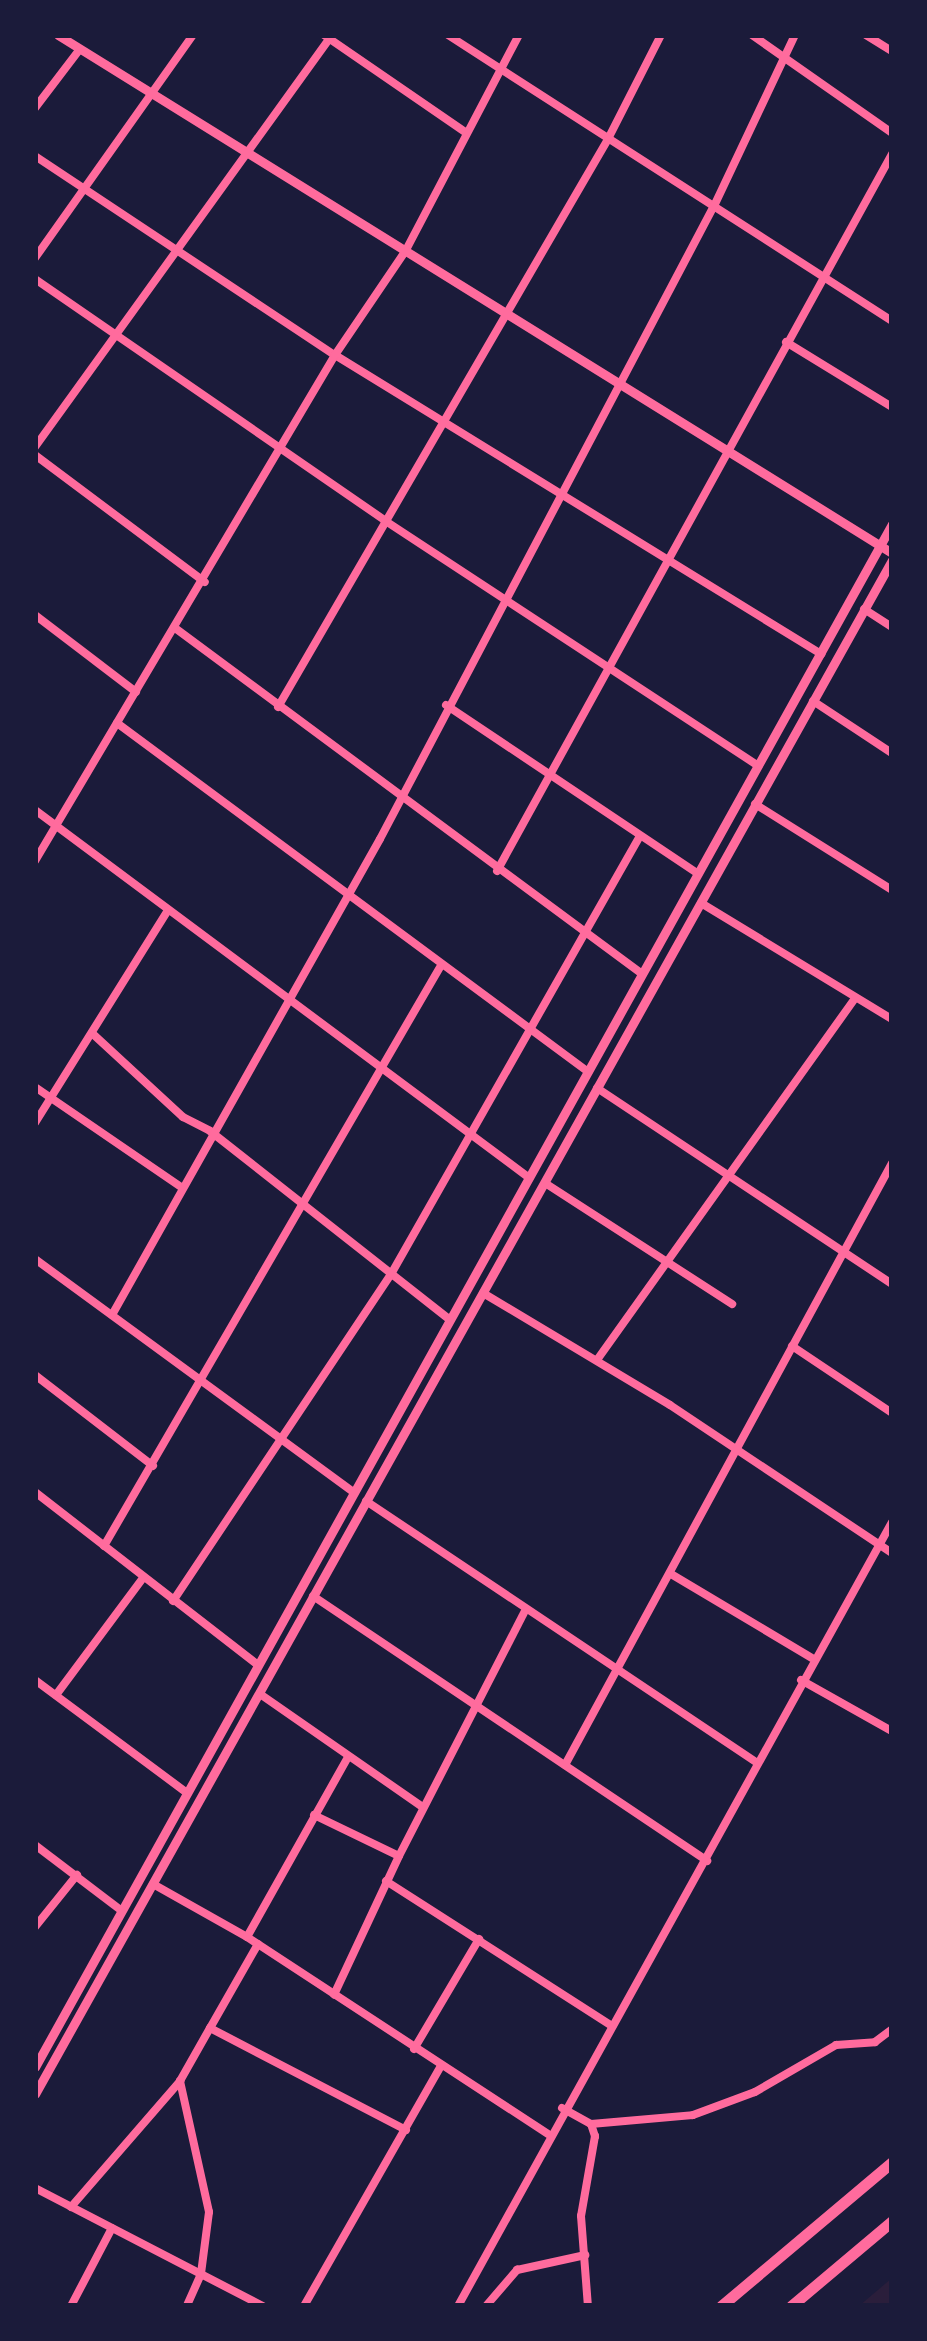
<!DOCTYPE html>
<html>
<head>
<meta charset="utf-8">
<style>
  body { margin:0 }
  #map { position:relative; width:927px; height:2341px; overflow:hidden; background:#1b1b3a; font-family:"Space Grotesk",sans-serif }
  div>[style] { position:absolute }
  [style*='--x'] { left:calc(var(--x)*1px); top:calc(var(--y)*1px); width:calc(var(--w)*1px); rotate:calc(var(--a)*1deg) }
  .green>* { inset:0; background:#2a1e3b }
  .minor>* { height:8px; margin:-4px; padding:0 4px; transform-origin:4px; border-radius:4px; background:#ff6b9d }
  .tertiary>* { height:9px; margin:-4.5px; padding:0 4.5px; transform-origin:4.5px; border-radius:4.5px; background:#ff6b9d }
  .trunk>* { height:11px; margin:-5.5px; padding:0 5.5px; transform-origin:5.5px; border-radius:5.5px; background:#ff6b9d }
  span { translate:-50% -50%; white-space:nowrap; text-align:center; line-height:1.15; -webkit-text-stroke:8px #1b1b3a; paint-order:stroke }
  .frame { position:absolute; inset:0; border:38px solid #1b1b3a; pointer-events:none }
</style>
</head>
<body>
<div id="map">
  <div class="green">
    <div style="clip-path:polygon(892px 2278px,892px 2306px,859px 2306px)"></div>
  </div>
  <div class="minor">
    <div style="--x:324;--y:35;--w:171;--a:34.5"></div>
    <div style="--x:448;--y:35;--w:528;--a:32.79"></div>
    <div style="--x:752;--y:35;--w:171;--a:35"></div>
    <div style="--x:866;--y:35;--w:31;--a:32"></div>
    <div style="--x:35;--y:108;--w:74;--a:-52.7"></div>
    <div style="--x:35;--y:156;--w:360;--a:33.6"></div>
    <div style="--x:335;--y:355;--w:571;--a:31.6"></div>
    <div style="--x:35;--y:258;--w:273;--a:-54.7"></div>
    <div style="--x:35;--y:279;--w:424;--a:34.6"></div>
    <div style="--x:384;--y:520;--w:446;--a:33.3"></div>
    <div style="--x:786;--y:342;--w:124;--a:31.5"></div>
    <div style="--x:35;--y:447;--w:508;--a:-54.21"></div>
    <div style="--x:35;--y:455;--w:212;--a:36.8"></div>
    <div style="--x:864;--y:609;--w:33;--a:33"></div>
    <div style="--x:35;--y:615;--w:127;--a:37.3"></div>
    <div style="--x:175;--y:628;--w:581;--a:36.53"></div>
    <div style="--x:813;--y:701;--w:95;--a:33.4"></div>
    <div style="--x:446;--y:705;--w:302;--a:33.8"></div>
    <div style="--x:278;--y:707;--w:657;--a:-59.84"></div>
    <div style="--x:608;--y:139;--w:117;--a:-63"></div>
    <div style="--x:117;--y:723;--w:585;--a:36.52"></div>
    <div style="--x:755;--y:804;--w:162;--a:32.1"></div>
    <div style="--x:35;--y:810;--w:615;--a:36.66"></div>
    <div style="--x:35;--y:861;--w:588;--a:-59.34"></div>
    <div style="--x:335;--y:355;--w:127;--a:-55.9"></div>
    <div style="--x:406;--y:250;--w:243;--a:-62.3"></div>
    <div style="--x:497;--y:871;--w:819;--a:-61.15"></div>
    <div style="--x:701;--y:903;--w:223;--a:31.3"></div>
    <div style="--x:94;--y:1035;--w:121;--a:42.7"></div>
    <div style="--x:183;--y:1117;--w:30;--a:27"></div>
    <div style="--x:210;--y:1131;--w:304;--a:38.2"></div>
    <div style="--x:35;--y:1087;--w:177;--a:34.4"></div>
    <div style="--x:597;--y:1088;--w:354;--a:33.6"></div>
    <div style="--x:35;--y:1123;--w:251;--a:-58"></div>
    <div style="--x:545;--y:1183;--w:223;--a:32.9"></div>
    <div style="--x:35;--y:1259;--w:394;--a:36.2"></div>
    <div style="--x:483;--y:1293;--w:218;--a:30.9"></div>
    <div style="--x:670;--y:1405;--w:267;--a:33.7"></div>
    <div style="--x:112;--y:1315;--w:546;--a:-60.62"></div>
    <div style="--x:380;--y:839;--w:718;--a:-62.19"></div>
    <div style="--x:715;--y:204;--w:187;--a:-64.7"></div>
    <div style="--x:792;--y:1346;--w:120;--a:33.8"></div>
    <div style="--x:597;--y:1360;--w:445;--a:-54.5"></div>
    <div style="--x:35;--y:1375;--w:149;--a:37.6"></div>
    <div style="--x:35;--y:1492;--w:281;--a:37.8"></div>
    <div style="--x:366;--y:1501;--w:471;--a:33.8"></div>
    <div style="--x:104;--y:1546;--w:669;--a:-59.87"></div>
    <div style="--x:671;--y:1574;--w:164;--a:30.8"></div>
    <div style="--x:313;--y:1596;--w:475;--a:33.9"></div>
    <div style="--x:173;--y:1601;--w:391;--a:-56.3"></div>
    <div style="--x:390;--y:1276;--w:506;--a:-60.4"></div>
    <div style="--x:35;--y:1680;--w:189;--a:36.6"></div>
    <div style="--x:801;--y:1680;--w:104;--a:29.3"></div>
    <div style="--x:260;--y:1694;--w:196;--a:34.8"></div>
    <div style="--x:56;--y:1695;--w:146;--a:-53.4"></div>
    <div style="--x:565;--y:1765;--w:685;--a:-61.49"></div>
    <div style="--x:314;--y:1815;--w:94;--a:25.8"></div>
    <div style="--x:399;--y:1856;--w:153;--a:115.1"></div>
    <div style="--x:35;--y:1845;--w:109;--a:37.2"></div>
    <div style="--x:399;--y:1856;--w:276;--a:-62.8"></div>
    <div style="--x:386;--y:1881;--w:266;--a:32.7"></div>
    <div style="--x:153;--y:1884;--w:108;--a:29.4"></div>
    <div style="--x:247;--y:1937;--w:360;--a:33.2"></div>
    <div style="--x:35;--y:1927;--w:67;--a:-51.1"></div>
    <div style="--x:247;--y:1937;--w:204;--a:-60.7"></div>
    <div style="--x:258;--y:1944;--w:97;--a:119.7"></div>
    <div style="--x:210;--y:2028;--w:221;--a:27.5"></div>
    <div style="--x:414;--y:2049;--w:128;--a:-59.4"></div>
    <div style="--x:180;--y:2081;--w:134;--a:77.5"></div>
    <div style="--x:209;--y:2212;--w:63;--a:97.4"></div>
    <div style="--x:201;--y:2274;--w:35;--a:114"></div>
    <div style="--x:562;--y:2108;--w:33;--a:29"></div>
    <div style="--x:591;--y:2124;--w:13;--a:72"></div>
    <div style="--x:595;--y:2136;--w:81;--a:99.9"></div>
    <div style="--x:581;--y:2216;--w:90;--a:85.6"></div>
    <div style="--x:591;--y:2124;--w:102;--a:-5"></div>
    <div style="--x:693;--y:2115;--w:66;--a:-20.4"></div>
    <div style="--x:755;--y:2092;--w:94;--a:-30.1"></div>
    <div style="--x:836;--y:2045;--w:39;--a:-4"></div>
    <div style="--x:875;--y:2042;--w:21;--a:-37"></div>
    <div style="--x:35;--y:2188;--w:257;--a:27.4"></div>
    <div style="--x:71;--y:2207;--w:167;--a:-49.1"></div>
    <div style="--x:180;--y:2081;--w:61;--a:-60.5"></div>
    <div style="--x:71;--y:2306;--w:88;--a:-62.3"></div>
    <div style="--x:304;--y:2306;--w:276;--a:-60.3"></div>
    <div style="--x:458;--y:2306;--w:896;--a:-61.03"></div>
    <div style="--x:486;--y:2306;--w:48;--a:-49.3"></div>
    <div style="--x:517;--y:2270;--w:70;--a:-12.4"></div>
  </div>
  <div class="tertiary">
    <div style="--x:58;--y:35;--w:982;--a:31.84"></div>
    <div style="--x:35;--y:2067;--w:1765;--a:-60.95"></div>
    <div style="--x:35;--y:2094;--w:1757;--a:-60.81"></div>
  </div>
  <div class="trunk">
    <div style="--x:721;--y:2306;--w:224;--a:-40.1"></div>
    <div style="--x:791;--y:2306;--w:132;--a:-40.1"></div>
  </div>
  <div class="frame"></div>
</div>
</body>
</html>
